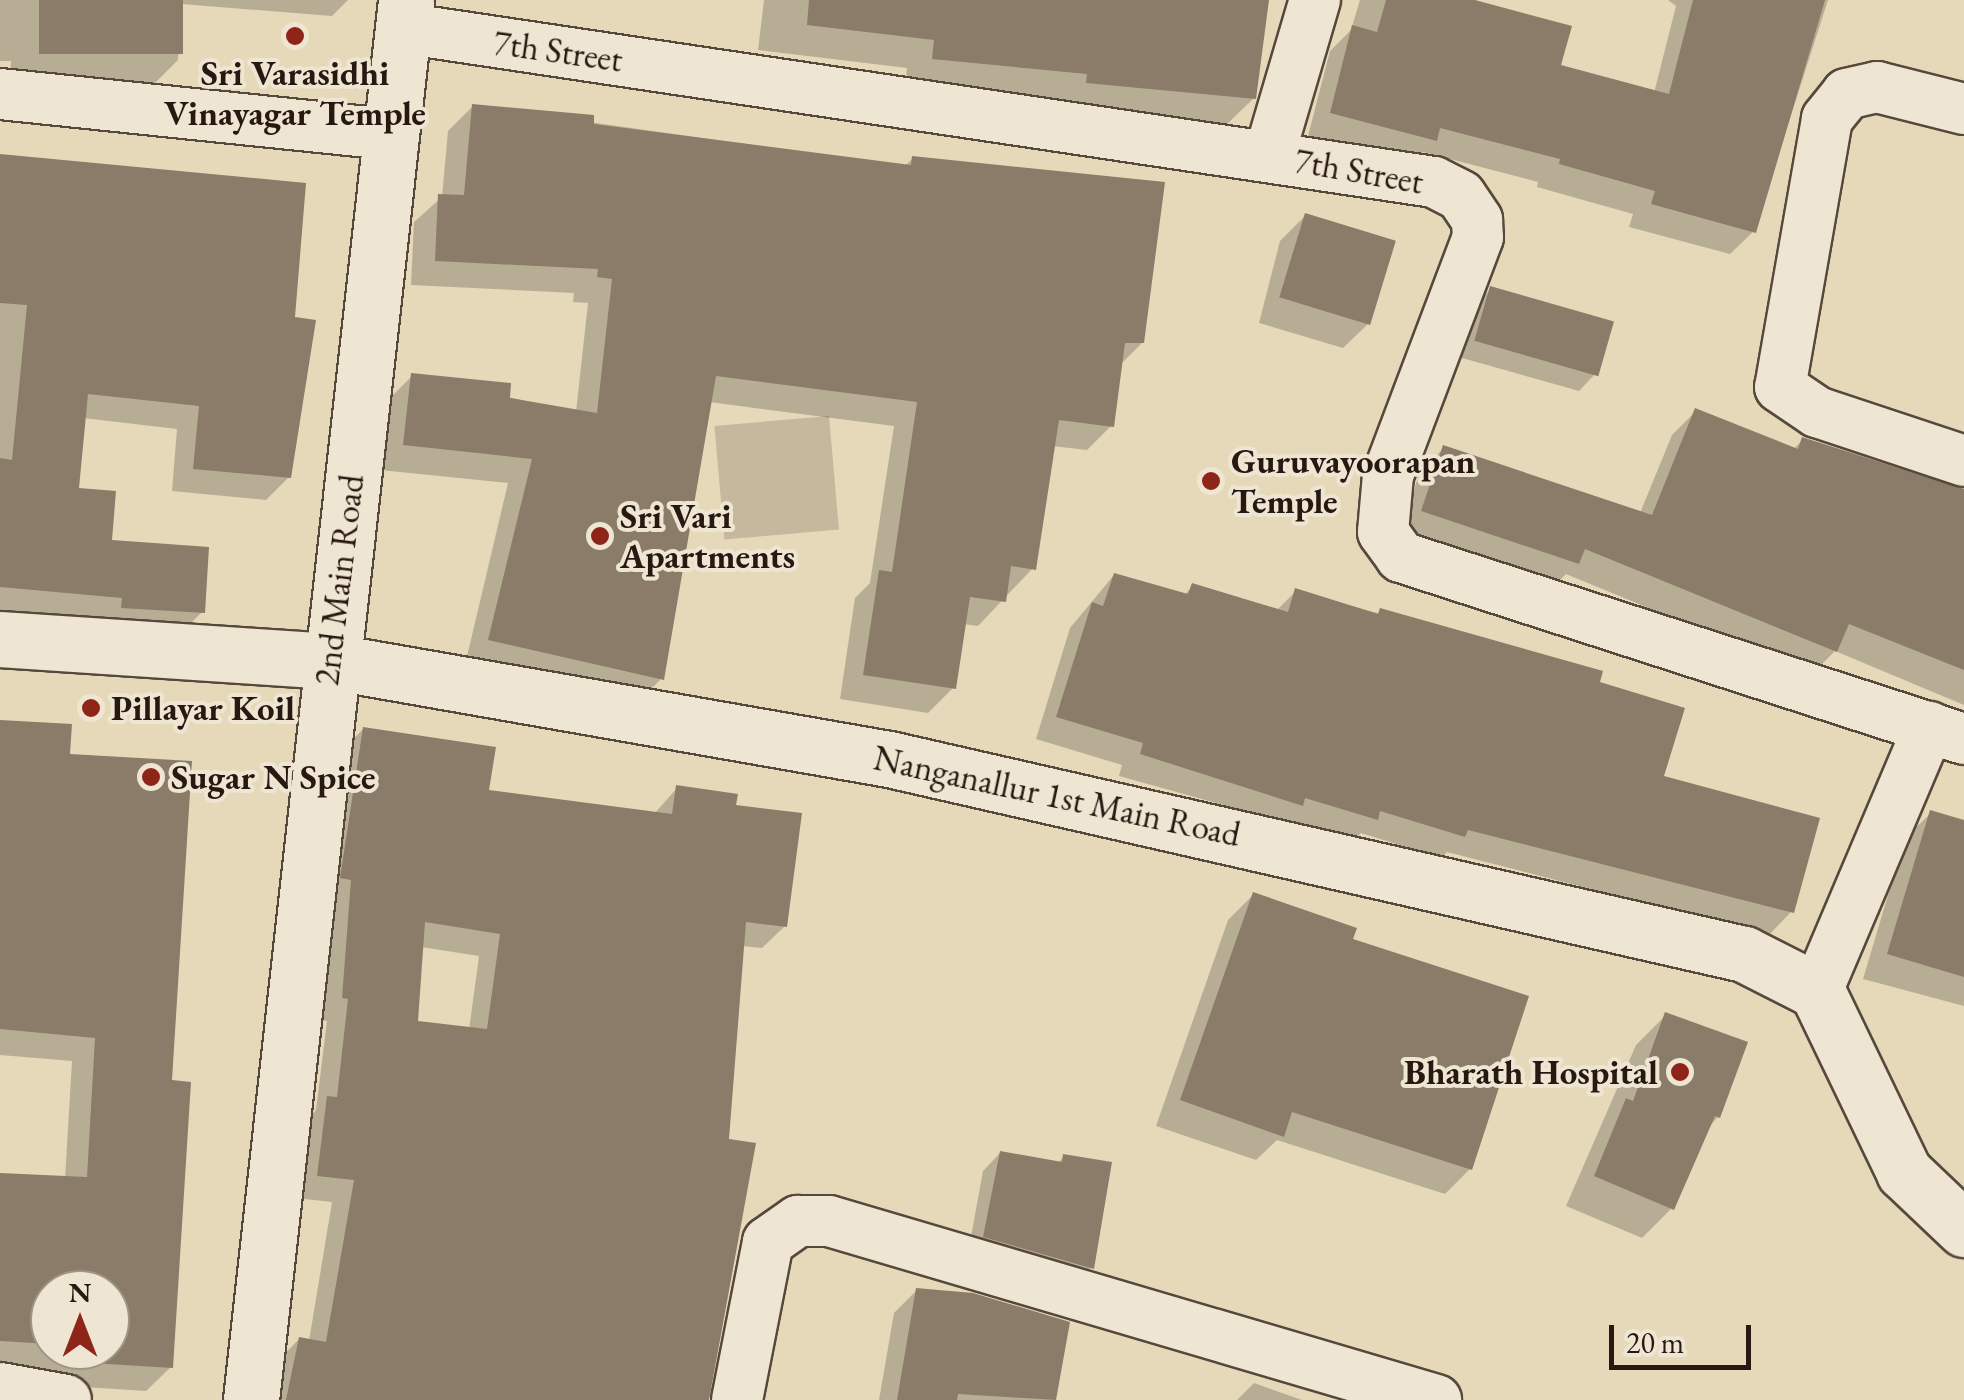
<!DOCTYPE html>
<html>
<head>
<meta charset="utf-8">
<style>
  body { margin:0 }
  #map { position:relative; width:1964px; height:1400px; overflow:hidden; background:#e5d9b9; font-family:"EB Garamond",serif }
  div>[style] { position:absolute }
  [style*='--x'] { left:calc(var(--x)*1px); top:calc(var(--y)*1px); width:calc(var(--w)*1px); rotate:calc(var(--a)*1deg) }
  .green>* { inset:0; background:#c5b89d; transform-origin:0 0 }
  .shadow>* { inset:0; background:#0003 }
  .building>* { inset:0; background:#8a7c69; transform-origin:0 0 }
  .roads { filter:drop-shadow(2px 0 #57483c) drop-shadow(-2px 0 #57483c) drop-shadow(0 2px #57483c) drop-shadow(0 -2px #57483c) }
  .minor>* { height:50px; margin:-25px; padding:0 25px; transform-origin:25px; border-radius:25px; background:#eee6d2 }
  .tertiary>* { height:55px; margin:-27.5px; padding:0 27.5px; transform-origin:27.5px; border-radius:27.5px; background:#eee6d2 }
  .dots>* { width:28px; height:28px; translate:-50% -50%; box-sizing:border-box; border:5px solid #eee6d2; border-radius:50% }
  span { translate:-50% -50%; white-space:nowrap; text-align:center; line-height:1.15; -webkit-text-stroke:8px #eee6d2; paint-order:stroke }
  .street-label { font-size:35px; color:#281812 }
  .poi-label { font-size:35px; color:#281812; font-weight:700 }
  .left { translate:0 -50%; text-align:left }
  .right { translate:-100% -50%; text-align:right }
  .north { position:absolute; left:30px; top:1270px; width:100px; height:100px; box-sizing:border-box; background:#eee6d2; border:2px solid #9f9485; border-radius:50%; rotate:0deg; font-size:28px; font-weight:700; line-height:40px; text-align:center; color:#281812 }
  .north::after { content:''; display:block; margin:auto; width:35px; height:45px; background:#8f2418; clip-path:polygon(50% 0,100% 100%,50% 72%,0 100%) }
  .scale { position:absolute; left:1609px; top:1325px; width:142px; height:45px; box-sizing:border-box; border:5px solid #281812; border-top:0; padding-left:12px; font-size:30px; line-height:35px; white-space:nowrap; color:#281812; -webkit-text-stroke:8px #eee6d2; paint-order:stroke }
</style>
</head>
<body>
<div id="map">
  <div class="green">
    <div style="left:829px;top:416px;width:114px;height:115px;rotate:85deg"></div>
  </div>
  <div class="shadow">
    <div style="clip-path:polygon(0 0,348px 0,332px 16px,181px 4px,178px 60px,151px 87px,10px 81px,11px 61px,0 61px)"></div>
    <div style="clip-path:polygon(764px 0,1264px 0,1254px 98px,1225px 126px,905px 87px,907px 68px,758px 50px)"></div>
    <div style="clip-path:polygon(1360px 0,1465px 0,1558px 67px,1654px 93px,1676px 6px,1668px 0,1828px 0,1754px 231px,1730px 254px,1629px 227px,1633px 214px,1537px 187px,1538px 182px,1423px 152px,1412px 163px,1308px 136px,1330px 51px,1351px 30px)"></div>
    <div style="clip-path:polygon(473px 106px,905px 166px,913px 158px,1162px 184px,1141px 344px,1120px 365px,1112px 425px,1087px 450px,1052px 446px,1033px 568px,978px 626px,963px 624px,953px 688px,928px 713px,840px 699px,855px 598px,870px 583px,894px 426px,709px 402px,661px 679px,636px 704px,465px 665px,508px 483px,380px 470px,387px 401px,412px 376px,576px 412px,588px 303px,573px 302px,574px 293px,411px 285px,414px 222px,442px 197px,448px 131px)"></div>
    <div style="clip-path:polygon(0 157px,293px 320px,289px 477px,266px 500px,172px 491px,177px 429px,83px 418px,76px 490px,109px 543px,202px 612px,179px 635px,0 629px)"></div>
    <div style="clip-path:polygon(1305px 216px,1369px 323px,1343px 348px,1259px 323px,1280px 241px)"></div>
    <div style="clip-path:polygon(1491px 289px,1596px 373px,1579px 391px,1455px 356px,1474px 306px)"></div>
    <div style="clip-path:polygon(1696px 411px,1793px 450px,1803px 439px,1964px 490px,1964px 705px,1835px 651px,1811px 675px,1566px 574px,1553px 587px,1398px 535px,1420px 472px,1444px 448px,1640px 513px,1672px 435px)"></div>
    <div style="clip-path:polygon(1114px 575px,1183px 596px,1193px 586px,1276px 611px,1296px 591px,1600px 673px,1597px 684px,1661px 778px,1791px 912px,1769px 935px,1447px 852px,1441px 858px,1361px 833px,1353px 841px,1119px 776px,1122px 765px,1036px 739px,1070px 628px)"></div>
    <div style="clip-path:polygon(evenodd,0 722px,68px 756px,170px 1083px,171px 1367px,146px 1391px,52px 1385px,53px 1370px,0 1366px,0 1175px,65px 1179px,72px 1061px,0 1055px,0 722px,50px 1290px,110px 1290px,110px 1350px,50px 1350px,50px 1290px)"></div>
    <div style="clip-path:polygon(evenodd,363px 729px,486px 793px,654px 814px,677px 788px,734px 807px,785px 926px,762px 948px,742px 946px,708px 1400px,270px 1400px,277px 1362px,299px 1339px,309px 1341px,332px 1202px,296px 1198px,305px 1121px,316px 1110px,327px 1021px,320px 1020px,341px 752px,363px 729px,421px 947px,479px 956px,469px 1030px,415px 1024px,421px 947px)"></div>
    <div style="clip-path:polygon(1931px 813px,1964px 822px,1964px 1006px,1863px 979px,1905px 838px)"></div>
    <div style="clip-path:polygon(1254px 894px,1350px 940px,1470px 1169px,1445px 1194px,1277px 1140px,1256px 1160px,1156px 1126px,1228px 920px)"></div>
    <div style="clip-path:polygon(1666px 1015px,1718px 1117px,1707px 1129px,1672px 1208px,1642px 1238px,1566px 1206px,1636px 1045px)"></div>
    <div style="clip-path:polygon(1000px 1153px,1057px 1164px,1064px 1156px,1091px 1268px,1074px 1285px,968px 1253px,983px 1171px)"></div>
    <div style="clip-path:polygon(916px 1291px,1067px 1324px,1053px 1400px,879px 1400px,894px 1313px)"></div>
    <div style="clip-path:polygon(1254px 1383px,1302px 1400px,1237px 1400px)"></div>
  </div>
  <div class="building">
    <div style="left:39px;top:0;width:144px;height:54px"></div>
    <div style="clip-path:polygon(809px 0,1269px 0,1256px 99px,1086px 83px,1087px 74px,932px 59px,934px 40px,807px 25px)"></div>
    <div style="clip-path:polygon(1386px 0,1475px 0,1572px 26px,1561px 65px,1669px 94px,1693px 0,1825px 0,1756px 233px,1651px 204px,1655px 191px,1559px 164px,1560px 159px,1440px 128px,1437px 141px,1330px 113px,1352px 25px,1377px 32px)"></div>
    <div style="clip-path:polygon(472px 104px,594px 115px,594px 124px,911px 165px,912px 156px,1165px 182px,1144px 343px,1125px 343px,1114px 427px,1059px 420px,1036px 570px,1011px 566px,1006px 602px,970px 597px,956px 689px,863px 675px,879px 570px,892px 572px,917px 402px,716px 376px,664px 680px,488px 640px,532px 459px,403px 445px,411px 373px,511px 383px,510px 398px,597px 413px,612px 279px,597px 277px,598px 269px,435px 261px,438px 194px,464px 195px)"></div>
    <div style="clip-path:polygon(0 154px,306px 183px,295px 317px,316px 320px,291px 478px,193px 469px,199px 406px,88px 394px,79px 488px,116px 491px,112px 540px,209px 547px,205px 613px,121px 608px,122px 598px,0 587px,0 458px,12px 460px,27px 305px,0 303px)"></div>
    <div style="left:1305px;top:213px;width:95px;height:88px;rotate:17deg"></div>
    <div style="left:1490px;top:286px;width:129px;height:57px;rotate:16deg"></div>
    <div style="clip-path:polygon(1695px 408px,1798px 449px,1802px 437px,1964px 489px,1964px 670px,1849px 624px,1837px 652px,1585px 549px,1579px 564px,1421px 511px,1443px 445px,1652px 515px)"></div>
    <div style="clip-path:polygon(1114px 573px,1188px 594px,1192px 583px,1288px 612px,1295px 588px,1378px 614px,1380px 608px,1603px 671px,1600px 682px,1685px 708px,1664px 776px,1820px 818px,1794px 913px,1468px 830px,1465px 837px,1380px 811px,1378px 820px,1305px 798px,1303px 806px,1140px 754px,1143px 743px,1056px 717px,1092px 602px,1103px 606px)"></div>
    <div style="clip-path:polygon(0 720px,72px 724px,70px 754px,192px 761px,172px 1080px,191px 1082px,173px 1368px,75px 1362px,76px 1350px,110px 1350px,110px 1290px,50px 1290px,50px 1344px,0 1341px,0 1173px,87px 1177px,95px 1038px,0 1029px)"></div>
    <div style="clip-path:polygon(evenodd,363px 727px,496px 747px,489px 790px,672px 814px,676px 785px,738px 794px,736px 805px,802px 813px,787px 927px,746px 922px,729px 1139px,756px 1143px,709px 1400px,286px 1400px,299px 1337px,326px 1342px,354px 1180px,317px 1176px,327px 1096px,337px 1097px,348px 999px,342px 998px,351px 880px,340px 878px,363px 727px,425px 922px,500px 934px,487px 1029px,418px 1021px,425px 922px)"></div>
    <div style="clip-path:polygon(1930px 810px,1964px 820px,1964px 977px,1887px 954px)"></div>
    <div style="clip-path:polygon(1253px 892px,1357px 928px,1353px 939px,1529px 996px,1472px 1170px,1292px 1112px,1284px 1137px,1180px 1100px)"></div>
    <div style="clip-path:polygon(1665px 1012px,1748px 1042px,1720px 1118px,1715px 1116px,1674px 1210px,1594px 1176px,1626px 1098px,1633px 1101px)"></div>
    <div style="clip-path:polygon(1000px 1151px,1062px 1162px,1063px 1154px,1112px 1162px,1094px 1269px,983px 1237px)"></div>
    <div style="clip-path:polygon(916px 1288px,973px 1293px,1070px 1322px,1056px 1400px,958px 1394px,957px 1400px,897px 1400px)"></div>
  </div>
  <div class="roads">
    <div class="minor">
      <div style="--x:402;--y:28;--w:1043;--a:8.49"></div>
      <div style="--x:1434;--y:182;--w:30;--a:27"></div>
      <div style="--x:1461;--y:196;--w:29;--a:56"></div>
      <div style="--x:1477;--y:220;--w:17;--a:87"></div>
      <div style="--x:1478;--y:237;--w:254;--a:110.7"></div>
      <div style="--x:1388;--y:475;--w:57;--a:95"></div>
      <div style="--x:1383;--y:532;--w:31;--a:54"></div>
      <div style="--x:1401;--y:557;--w:592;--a:17.91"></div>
      <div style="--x:0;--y:94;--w:396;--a:5.9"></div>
      <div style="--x:1964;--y:109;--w:90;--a:-165.8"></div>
      <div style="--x:1877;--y:87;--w:31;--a:167"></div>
      <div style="--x:1847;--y:94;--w:32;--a:129"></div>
      <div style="--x:1827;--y:119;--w:272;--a:99.9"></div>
      <div style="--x:1780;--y:387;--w:45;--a:34"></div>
      <div style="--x:1817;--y:412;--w:155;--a:18.4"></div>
      <div style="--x:1269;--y:156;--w:163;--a:-73.6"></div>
      <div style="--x:1817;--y:991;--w:287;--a:-67"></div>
      <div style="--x:0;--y:1388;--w:67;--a:10.3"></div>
      <div style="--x:737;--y:1400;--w:161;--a:-78.9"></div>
      <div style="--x:768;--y:1242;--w:37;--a:-35"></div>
      <div style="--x:798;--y:1221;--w:31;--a:0"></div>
      <div style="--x:829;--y:1221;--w:633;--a:16.43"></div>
    </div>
    <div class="tertiary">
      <div style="--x:0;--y:639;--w:330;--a:3.8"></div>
      <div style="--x:329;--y:661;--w:569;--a:9.93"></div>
      <div style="--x:889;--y:759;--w:877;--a:12.85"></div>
      <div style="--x:1744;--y:954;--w:82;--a:26.9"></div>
      <div style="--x:1817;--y:991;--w:201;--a:64.3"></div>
      <div style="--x:1904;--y:1172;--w:83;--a:43.5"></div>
      <div style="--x:251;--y:1400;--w:1409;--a:-83.68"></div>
    </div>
  </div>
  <div class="dots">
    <div style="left:295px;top:36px;background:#8f2418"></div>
    <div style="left:1211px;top:481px;background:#8f2418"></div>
    <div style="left:600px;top:536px;background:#8f2418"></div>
    <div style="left:91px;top:708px;background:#8f2418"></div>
    <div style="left:151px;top:777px;background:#8f2418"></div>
    <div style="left:1680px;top:1072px;background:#8f2418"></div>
  </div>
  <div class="street-label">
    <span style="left:558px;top:51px;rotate:8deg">7th Street</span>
    <span style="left:1359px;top:171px;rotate:10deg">7th Street</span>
    <span style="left:339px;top:580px;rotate:-83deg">2nd Main Road</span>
    <span style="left:1057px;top:796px;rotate:12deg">Nanganallur 1st Main Road</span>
  </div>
  <div class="poi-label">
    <span style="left:295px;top:93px">Sri Varasidhi<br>Vinayagar Temple</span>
    <span class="left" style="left:1231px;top:481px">Guruvayoorapan<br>Temple</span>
    <span class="left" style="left:620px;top:536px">Sri Vari<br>Apartments</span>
    <span class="left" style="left:111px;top:708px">Pillayar Koil</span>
    <span class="left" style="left:171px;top:777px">Sugar N Spice</span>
    <span class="right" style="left:1658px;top:1072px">Bharath Hospital</span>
  </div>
  <div class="north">N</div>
  <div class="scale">20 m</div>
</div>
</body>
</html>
